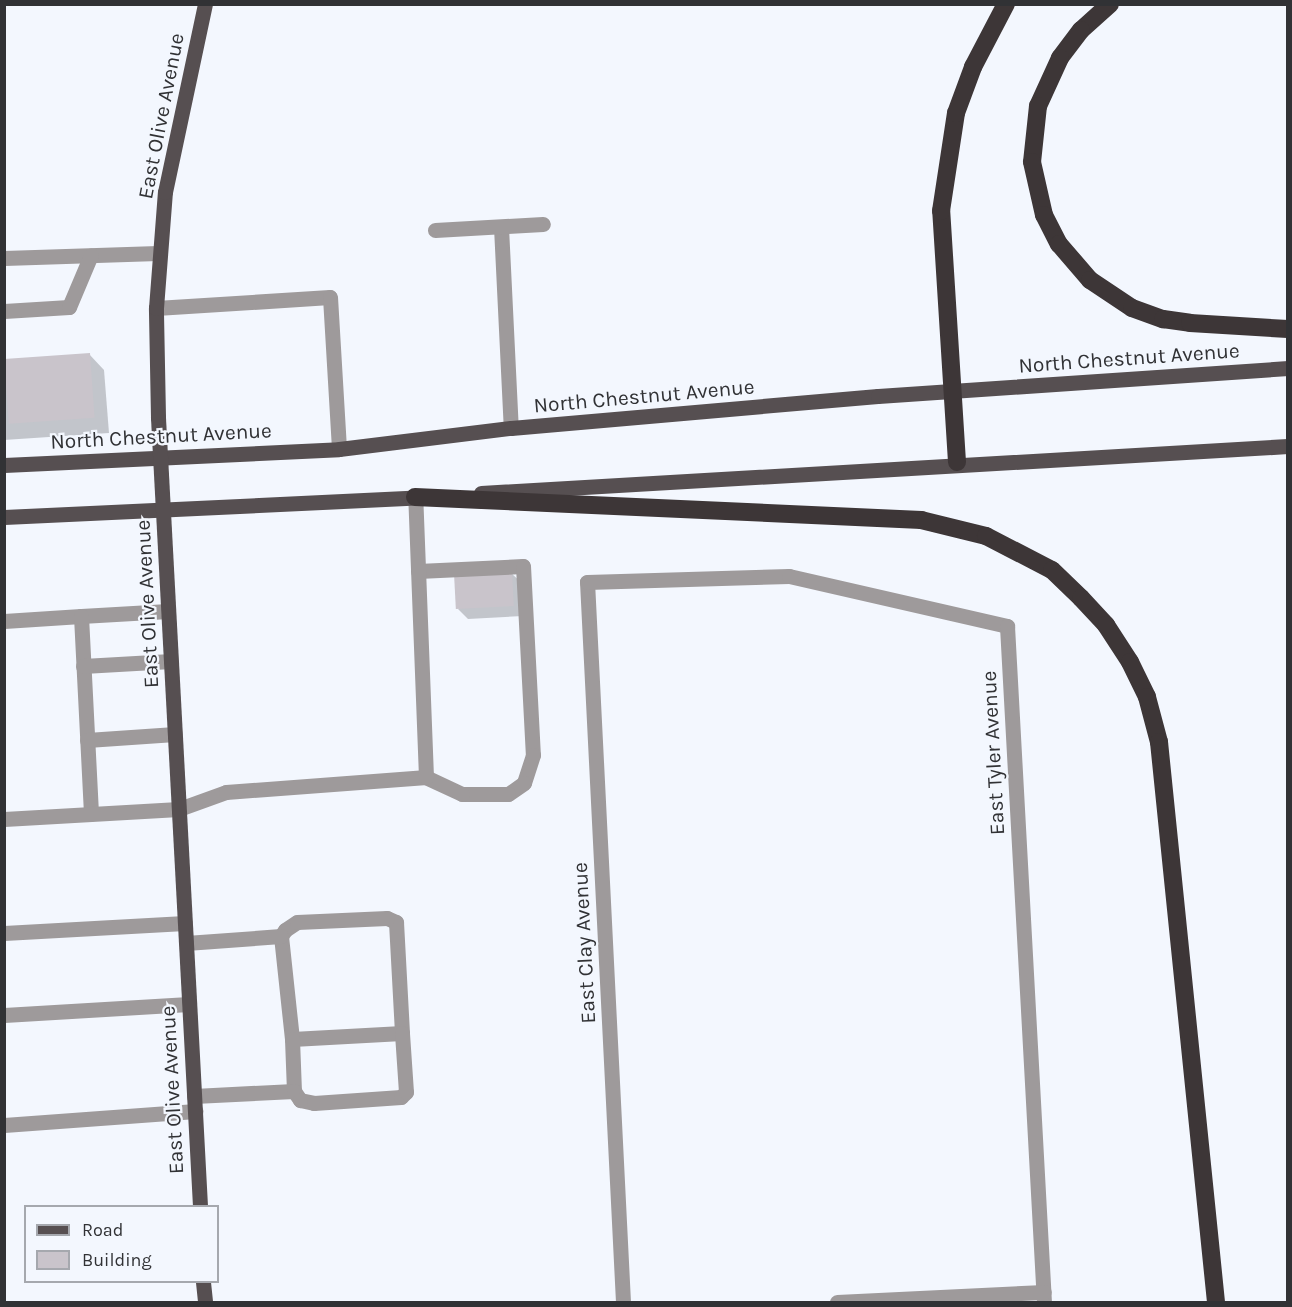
<!DOCTYPE html>
<html>
<head>
<meta charset="utf-8">
<style>
  body { margin:0 }
  #map { position:relative; width:1292px; height:1307px; overflow:hidden; background:#f3f7fe; font-family:Karla,sans-serif }
  div>[style] { position:absolute }
  [style*='--x'] { left:calc(var(--x)*1px); top:calc(var(--y)*1px); width:calc(var(--w)*1px); rotate:calc(var(--a)*1deg) }
  .shadow>* { inset:0; background:#0003 }
  .building>* { inset:0; background:#c9c4cb; transform-origin:0 0 }
  .minor>* { height:15px; margin:-7.5px; padding:0 7.5px; transform-origin:7.5px; border-radius:7.5px; background:#9e9a9b }
  .major>* { height:15px; margin:-7.5px; padding:0 7.5px; transform-origin:7.5px; border-radius:7.5px; background:#564f51 }
  .highway>* { height:18px; margin:-9px; padding:0 9px; transform-origin:9px; border-radius:9px; background:#3d3637 }
  span { translate:-50% -50%; white-space:nowrap; text-align:center; line-height:1.15; -webkit-text-stroke:4.5px #f3f7fe; paint-order:stroke }
  .street-label { font-size:21px; color:#313235 }
  .frame { position:absolute; inset:0; border:6px solid #313235; pointer-events:none }
  .legend { position:absolute; left:24px; top:1205px; width:195px; height:78px; box-sizing:border-box; background:#f3f7fe; border:2px solid #a5a8ae; margin:0; padding:8px 10px; list-style:none; font-size:18px; color:#313235 }
  .legend li { display:flex; align-items:center; gap:12px; height:30px }
  .legend b { width:30px; border:2px solid #a5a8ae }
</style>
</head>
<body>
<div id="map">
  <div class="shadow">
    <div style="clip-path:polygon(89px 354px,104px 370px,109px 433px,4px 440px,4px 360px)"></div>
    <div style="clip-path:polygon(511px 573px,522px 583px,523px 616px,468px 619px,458px 609px)"></div>
  </div>
  <div class="building">
    <div style="left:90px;top:353px;width:65px;height:86px;rotate:86deg"></div>
    <div style="left:512px;top:572px;width:34px;height:58px;rotate:87deg"></div>
  </div>
  <div class="minor">
    <div style="--x:501;--y:227;--w:201;--a:87.2"></div>
    <div style="--x:435;--y:230;--w:108;--a:-3.2"></div>
    <div style="--x:4;--y:258;--w:154;--a:-1.9"></div>
    <div style="--x:156;--y:308;--w:174;--a:-3.6"></div>
    <div style="--x:330;--y:297;--w:152;--a:86.6"></div>
    <div style="--x:4;--y:311;--w:65;--a:-3.5"></div>
    <div style="--x:69;--y:307;--w:56;--a:-67.1"></div>
    <div style="--x:418;--y:571;--w:105;--a:-2.7"></div>
    <div style="--x:523;--y:566;--w:189;--a:87"></div>
    <div style="--x:533;--y:755;--w:29;--a:108"></div>
    <div style="--x:524;--y:783;--w:19;--a:145"></div>
    <div style="--x:508;--y:794;--w:46;--a:180"></div>
    <div style="--x:462;--y:794;--w:40;--a:-155"></div>
    <div style="--x:81;--y:616;--w:87;--a:-3.3"></div>
    <div style="--x:4;--y:621;--w:77;--a:-3.7"></div>
    <div style="--x:81;--y:616;--w:198;--a:87.1"></div>
    <div style="--x:83;--y:666;--w:88;--a:-3.3"></div>
    <div style="--x:87;--y:740;--w:88;--a:-3.9"></div>
    <div style="--x:4;--y:819;--w:175;--a:-3.3"></div>
    <div style="--x:179;--y:809;--w:50;--a:-19.9"></div>
    <div style="--x:226;--y:792;--w:201;--a:-4.3"></div>
    <div style="--x:426;--y:777;--w:280;--a:-92.2"></div>
    <div style="--x:387;--y:918;--w:10;--a:24"></div>
    <div style="--x:396;--y:922;--w:111;--a:86.9"></div>
    <div style="--x:402;--y:1033;--w:110;--a:176.9"></div>
    <div style="--x:292;--y:1039;--w:104;--a:-96.1"></div>
    <div style="--x:281;--y:936;--w:7;--a:-56"></div>
    <div style="--x:285;--y:930;--w:14;--a:-34"></div>
    <div style="--x:297;--y:922;--w:90;--a:-2.5"></div>
    <div style="--x:4;--y:933;--w:181;--a:-3.2"></div>
    <div style="--x:186;--y:943;--w:95;--a:-4.2"></div>
    <div style="--x:4;--y:1015;--w:185;--a:-3.4"></div>
    <div style="--x:292;--y:1039;--w:52;--a:87.8"></div>
    <div style="--x:194;--y:1096;--w:100;--a:-2.9"></div>
    <div style="--x:294;--y:1091;--w:11;--a:56"></div>
    <div style="--x:300;--y:1100;--w:14;--a:12"></div>
    <div style="--x:314;--y:1103;--w:87;--a:-3.9"></div>
    <div style="--x:401;--y:1097;--w:7;--a:-45"></div>
    <div style="--x:406;--y:1092;--w:59;--a:-93.9"></div>
    <div style="--x:4;--y:1125;--w:192;--a:-4.2"></div>
    <div style="--x:623;--y:1302;--w:721;--a:-92.86"></div>
    <div style="--x:587;--y:582;--w:202;--a:-1.7"></div>
    <div style="--x:789;--y:576;--w:224;--a:12.9"></div>
    <div style="--x:1007;--y:626;--w:677;--a:86.87"></div>
    <div style="--x:837;--y:1302;--w:207;--a:-2.8"></div>
  </div>
  <div class="major">
    <div style="--x:4;--y:465;--w:335;--a:-2.7"></div>
    <div style="--x:339;--y:449;--w:173;--a:-7"></div>
    <div style="--x:511;--y:428;--w:368;--a:-5"></div>
    <div style="--x:878;--y:396;--w:411;--a:-3.9"></div>
    <div style="--x:481;--y:493;--w:808;--a:-3.33"></div>
    <div style="--x:4;--y:517;--w:423;--a:-2.7"></div>
    <div style="--x:200;--y:1206;--w:790;--a:-93.05"></div>
    <div style="--x:158;--y:417;--w:109;--a:-91.1"></div>
    <div style="--x:156;--y:308;--w:116;--a:-85.6"></div>
    <div style="--x:165;--y:192;--w:192;--a:-78"></div>
    <div style="--x:203;--y:1282;--w:20;--a:84"></div>
  </div>
  <div class="highway">
    <div style="--x:1110;--y:4;--w:39;--a:138"></div>
    <div style="--x:1081;--y:30;--w:35;--a:127"></div>
    <div style="--x:1060;--y:58;--w:53;--a:114.6"></div>
    <div style="--x:1038;--y:106;--w:56;--a:96.1"></div>
    <div style="--x:1032;--y:162;--w:54;--a:77.2"></div>
    <div style="--x:1044;--y:215;--w:33;--a:63"></div>
    <div style="--x:1059;--y:244;--w:48;--a:49.3"></div>
    <div style="--x:1090;--y:280;--w:50;--a:33.7"></div>
    <div style="--x:1132;--y:308;--w:33;--a:20"></div>
    <div style="--x:1163;--y:319;--w:27;--a:8"></div>
    <div style="--x:1190;--y:323;--w:98;--a:3.5"></div>
    <div style="--x:957;--y:462;--w:252;--a:-93.6"></div>
    <div style="--x:941;--y:211;--w:99;--a:-81.3"></div>
    <div style="--x:956;--y:113;--w:49;--a:-69.7"></div>
    <div style="--x:973;--y:67;--w:71;--a:-62.4"></div>
    <div style="--x:415;--y:497;--w:507;--a:2.6"></div>
    <div style="--x:921;--y:520;--w:67;--a:13.8"></div>
    <div style="--x:986;--y:536;--w:74;--a:27.3"></div>
    <div style="--x:1052;--y:570;--w:40;--a:44"></div>
    <div style="--x:1081;--y:598;--w:37;--a:47"></div>
    <div style="--x:1106;--y:625;--w:44;--a:57"></div>
    <div style="--x:1130;--y:662;--w:39;--a:64"></div>
    <div style="--x:1147;--y:697;--w:47;--a:75.1"></div>
    <div style="--x:1159;--y:742;--w:563;--a:84.19"></div>
  </div>
  <div class="street-label">
    <span style="left:161px;top:116px;rotate:-79deg">East Olive Avenue</span>
    <span style="left:1129px;top:358px;rotate:-4deg">North Chestnut Avenue</span>
    <span style="left:644px;top:396px;rotate:-5deg">North Chestnut Avenue</span>
    <span style="left:161px;top:436px;rotate:-3deg">North Chestnut Avenue</span>
    <span style="left:147px;top:604px;rotate:-93deg">East Olive Avenue</span>
    <span style="left:993px;top:753px;rotate:-93deg">East Tyler Avenue</span>
    <span style="left:584px;top:943px;rotate:-93deg">East Clay Avenue</span>
    <span style="left:172px;top:1090px;rotate:-93deg">East Olive Avenue</span>
  </div>
  <div class="frame"></div>
  <ul class="legend">
  <li><b style="height:8px;background:#564f51"></b>Road</li>
  <li><b style="height:16px;background:#c9c4cb"></b>Building</li>
  </ul>
</div>
</body>
</html>
